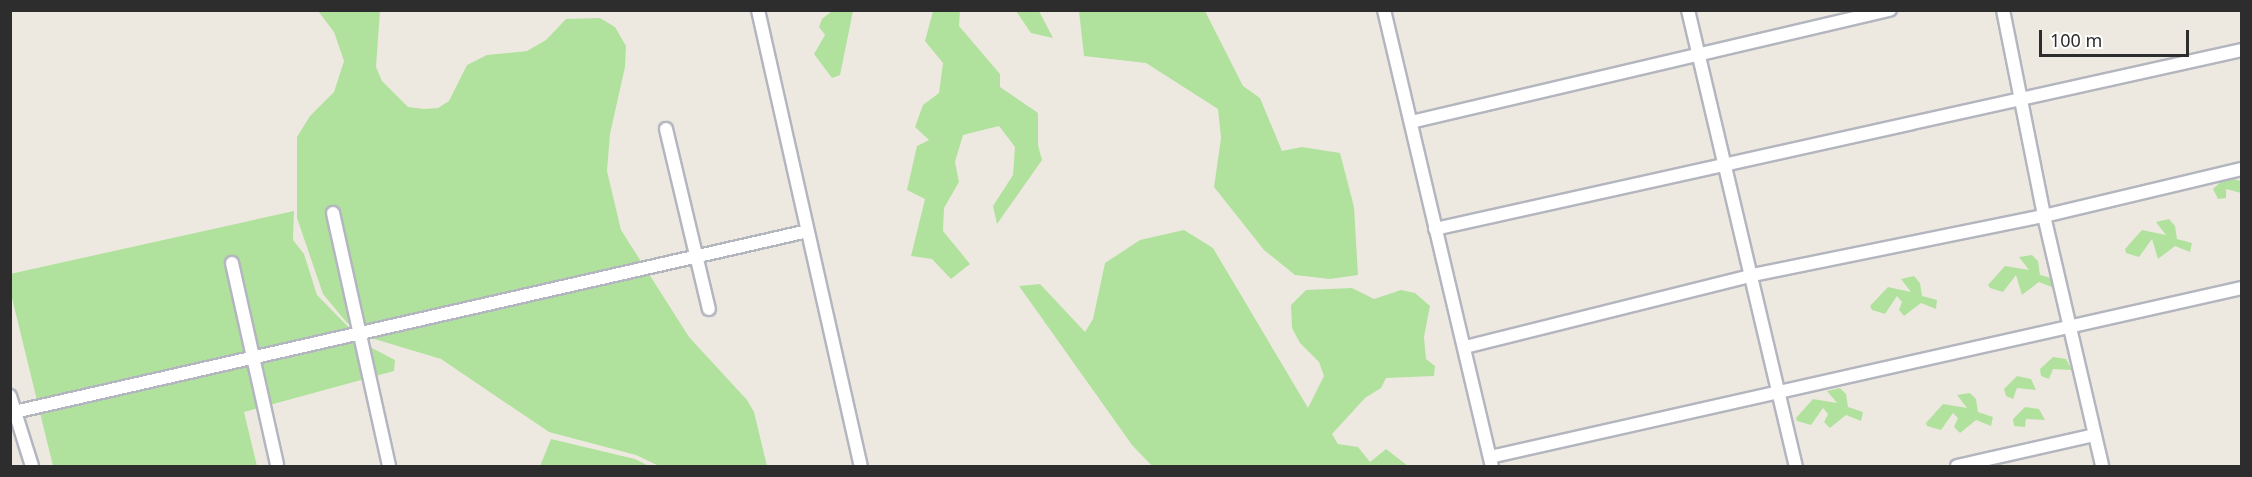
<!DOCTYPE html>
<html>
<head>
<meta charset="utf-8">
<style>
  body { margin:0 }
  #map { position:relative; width:2252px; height:477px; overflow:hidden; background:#eee9e0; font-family:"Noto Sans",sans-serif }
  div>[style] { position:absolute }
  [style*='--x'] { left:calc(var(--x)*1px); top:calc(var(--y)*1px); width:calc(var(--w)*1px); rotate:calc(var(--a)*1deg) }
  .green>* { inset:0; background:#b0e29e }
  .roads { filter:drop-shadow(2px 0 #b3b5bf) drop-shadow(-2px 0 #b3b5bf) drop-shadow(0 2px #b3b5bf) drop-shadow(0 -2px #b3b5bf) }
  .street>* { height:12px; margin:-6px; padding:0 6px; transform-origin:6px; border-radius:6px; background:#fff }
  span { translate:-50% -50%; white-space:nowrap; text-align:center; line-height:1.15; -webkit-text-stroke:6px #fff; paint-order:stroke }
  .frame { position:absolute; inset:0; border:12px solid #2d2d2d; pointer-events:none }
  .scale { position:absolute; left:2039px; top:30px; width:150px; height:27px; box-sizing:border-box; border:3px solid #2d2d2d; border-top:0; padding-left:8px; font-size:18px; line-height:21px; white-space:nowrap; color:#2d2d2d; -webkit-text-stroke:4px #fff; paint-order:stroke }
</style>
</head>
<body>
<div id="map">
  <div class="green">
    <div style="clip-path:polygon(318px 11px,380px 11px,376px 67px,382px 81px,408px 107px,424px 109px,438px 108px,449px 101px,467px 65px,487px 55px,527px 51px,546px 40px,566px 19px,600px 18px,615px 27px,626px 46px,625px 67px,610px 134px,607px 171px,621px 230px,689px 337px,747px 400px,754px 412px,767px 466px,659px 466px,636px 455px,549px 432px,441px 359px,371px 338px,347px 323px,323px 294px,297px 218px,297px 137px,310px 116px,334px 92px,344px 61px,334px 32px)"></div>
    <div style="clip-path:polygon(832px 11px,853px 11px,840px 75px,832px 78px,814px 54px,825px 35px,819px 27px,822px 19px)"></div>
    <div style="clip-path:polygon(933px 11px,960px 11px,959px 26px,1000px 74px,1000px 87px,1038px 113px,1038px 145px,1042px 160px,997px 224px,993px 206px,1013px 175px,1015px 147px,999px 126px,963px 135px,955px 162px,959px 182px,944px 208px,943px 231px,970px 264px,951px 279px,932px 259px,911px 256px,925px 199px,907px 190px,917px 146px,929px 140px,915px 127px,923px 105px,939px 93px,943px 63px,925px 41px)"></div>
    <div style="clip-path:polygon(1016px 11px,1039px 11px,1053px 38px,1031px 33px)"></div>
    <div style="clip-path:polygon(1079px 11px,1205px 11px,1243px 86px,1260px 98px,1282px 151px,1302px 147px,1340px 153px,1354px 207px,1358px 275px,1330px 279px,1295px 275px,1264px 250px,1214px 187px,1221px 138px,1218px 109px,1146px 63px,1084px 56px)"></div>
    <div style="clip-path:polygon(2226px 177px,2241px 181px,2241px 193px,2226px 189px,2226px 198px,2218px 199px,2213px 189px)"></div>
    <div style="clip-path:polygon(294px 211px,293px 240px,304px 254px,317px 295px,366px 345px,395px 360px,394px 371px,244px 412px,257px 466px,53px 466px,11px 294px,10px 274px)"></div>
    <div style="clip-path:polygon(2169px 219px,2175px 226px,2177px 239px,2192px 243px,2190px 252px,2175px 246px,2158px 259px,2152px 239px,2139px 257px,2126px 253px,2125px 249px,2142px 230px,2166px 235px,2156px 222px)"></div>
    <div style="clip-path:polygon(1184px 230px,1213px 248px,1308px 408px,1324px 376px,1319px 362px,1300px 343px,1292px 328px,1291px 305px,1306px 290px,1352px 288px,1374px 299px,1401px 290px,1415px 293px,1430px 306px,1424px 337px,1426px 359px,1435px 366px,1434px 376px,1386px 378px,1381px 388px,1365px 398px,1332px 434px,1338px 444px,1358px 447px,1370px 462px,1386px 449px,1408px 466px,1152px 466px,1132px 445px,1019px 286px,1040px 284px,1085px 332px,1093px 319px,1105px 263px,1140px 240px)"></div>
    <div style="clip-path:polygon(2032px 255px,2038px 261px,2040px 275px,2055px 279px,2054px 288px,2039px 282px,2022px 295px,2016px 275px,2003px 292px,1990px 288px,1988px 285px,2005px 266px,2029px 270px,2019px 257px)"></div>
    <div style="clip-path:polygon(1914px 276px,1920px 283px,1922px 296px,1937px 300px,1936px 309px,1921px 303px,1904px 316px,1899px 310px,1902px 302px,1897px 296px,1885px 314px,1872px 310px,1870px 306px,1888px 287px,1911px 292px,1901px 279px)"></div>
    <div style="clip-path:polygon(2053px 357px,2066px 359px,2072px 370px,2053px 369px,2049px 379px,2041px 376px,2040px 369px)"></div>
    <div style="clip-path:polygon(2017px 376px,2031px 379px,2036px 390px,2017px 388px,2013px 399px,2006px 396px,2004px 389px)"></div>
    <div style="clip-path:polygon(1840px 388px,1846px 394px,1848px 407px,1863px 412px,1861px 421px,1846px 415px,1830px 428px,1824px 422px,1828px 414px,1823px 408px,1811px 425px,1797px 421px,1796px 418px,1813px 399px,1837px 403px,1827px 391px)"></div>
    <div style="clip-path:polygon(1970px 393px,1976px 399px,1978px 412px,1993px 417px,1991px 426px,1976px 420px,1960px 433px,1954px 427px,1958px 418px,1953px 413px,1941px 430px,1927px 426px,1926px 423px,1943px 404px,1967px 408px,1957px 395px)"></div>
    <div style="clip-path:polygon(2025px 407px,2039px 409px,2045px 420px,2026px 419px,2025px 427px,2014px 426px,2013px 419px)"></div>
    <div style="clip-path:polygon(551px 439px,635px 459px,649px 466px,540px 466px)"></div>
  </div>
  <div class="roads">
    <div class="street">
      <div style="--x:758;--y:10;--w:467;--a:77.3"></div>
      <div style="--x:1384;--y:10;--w:469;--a:76.7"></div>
      <div style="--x:1688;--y:10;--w:469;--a:76.7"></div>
      <div style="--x:2003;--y:10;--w:210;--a:78.7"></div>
      <div style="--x:2044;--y:216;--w:204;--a:-13.4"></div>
      <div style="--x:1411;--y:122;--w:492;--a:-13.2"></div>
      <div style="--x:666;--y:129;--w:185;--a:76.6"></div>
      <div style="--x:333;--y:213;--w:259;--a:77.5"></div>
      <div style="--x:1435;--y:229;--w:827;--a:-12.51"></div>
      <div style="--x:232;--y:263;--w:206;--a:77.4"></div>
      <div style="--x:1465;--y:347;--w:297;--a:-14"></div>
      <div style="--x:1753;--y:275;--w:297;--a:-11.5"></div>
      <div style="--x:2044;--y:216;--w:257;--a:76.9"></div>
      <div style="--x:10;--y:396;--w:73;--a:72.6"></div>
      <div style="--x:10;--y:413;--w:818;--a:-12.85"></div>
      <div style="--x:1490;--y:457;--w:771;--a:-12.67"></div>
      <div style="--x:1957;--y:466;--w:141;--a:-12.7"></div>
    </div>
  </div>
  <div class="frame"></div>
  <div class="scale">100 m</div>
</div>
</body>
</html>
